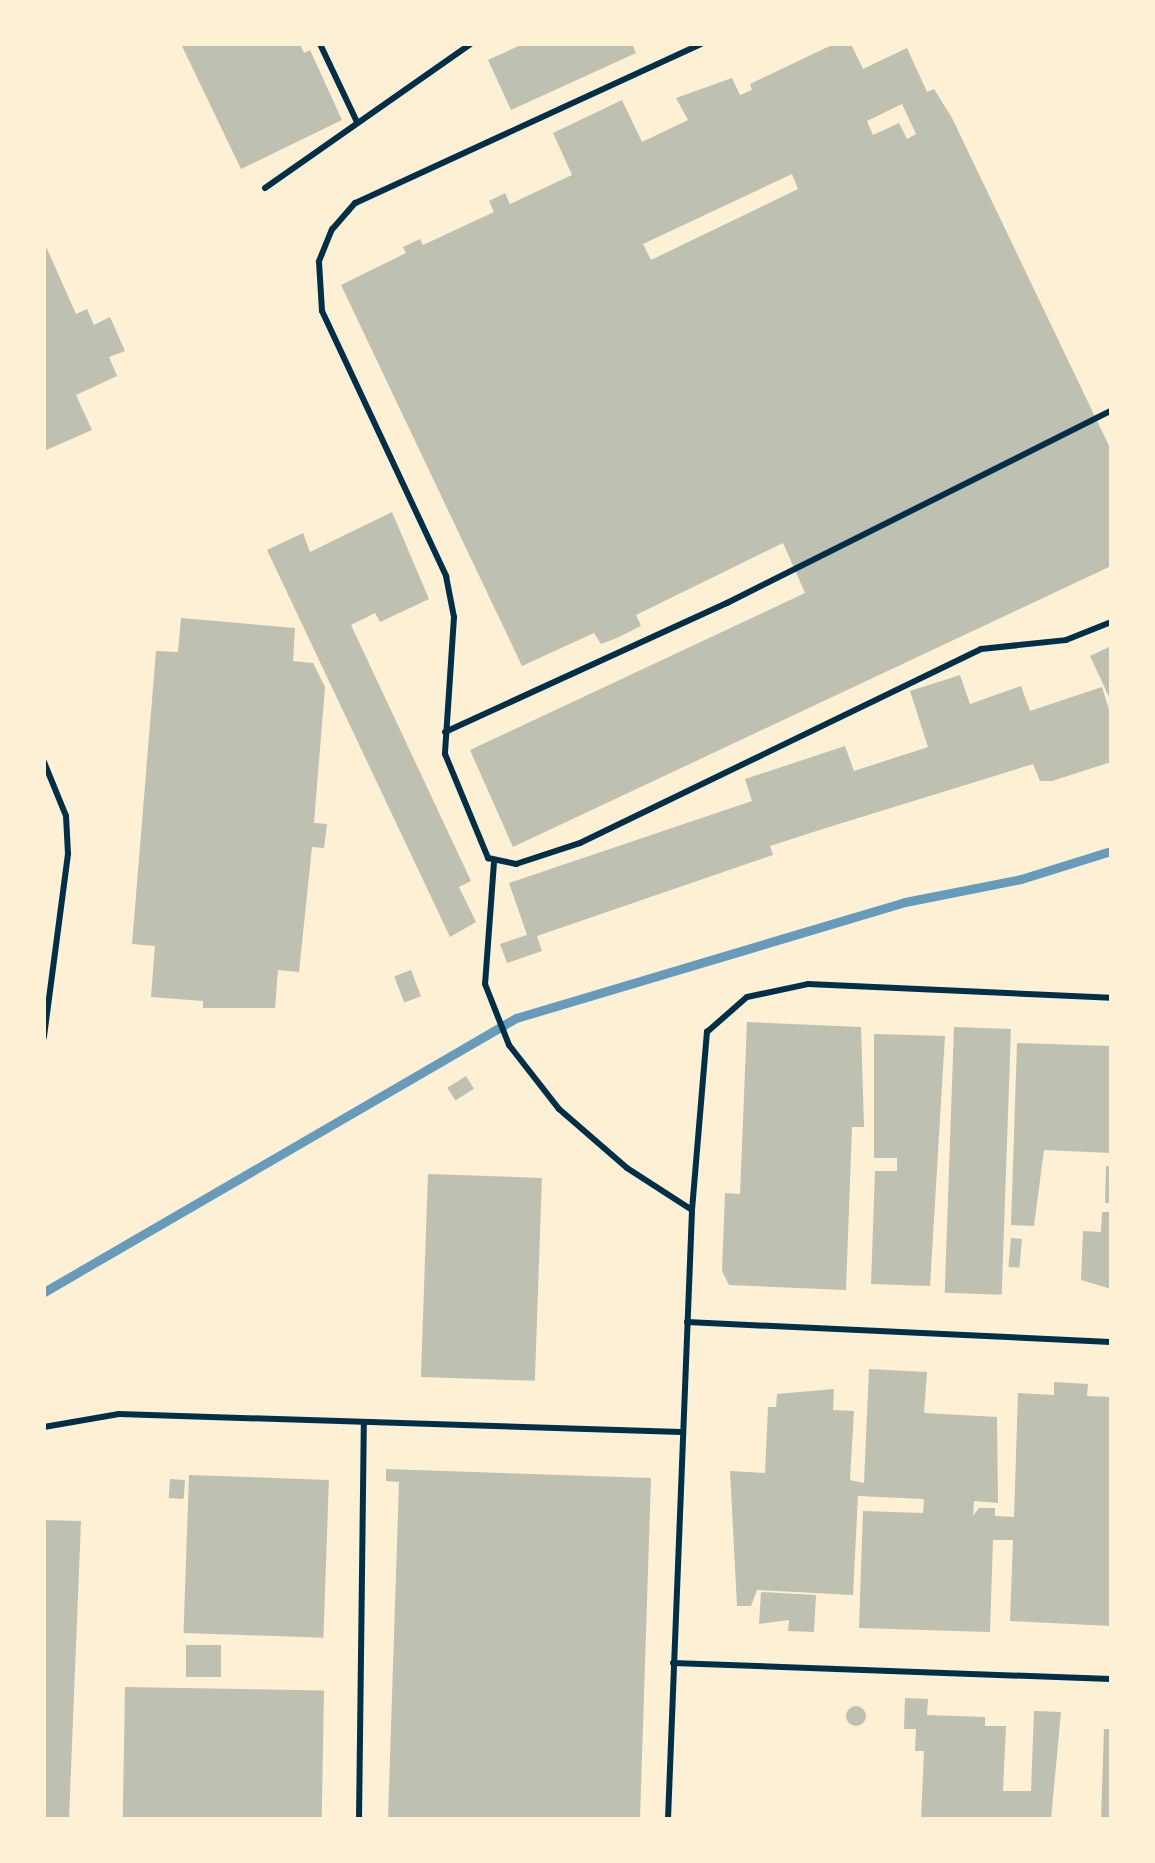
<!DOCTYPE html>
<html>
<head>
<meta charset="utf-8">
<style>
  body { margin:0 }
  #map { position:relative; width:1155px; height:1863px; overflow:hidden; background:#fdf0d5; font-family:"Titillium Web",sans-serif }
  div>[style] { position:absolute }
  [style*='--x'] { left:calc(var(--x)*1px); top:calc(var(--y)*1px); width:calc(var(--w)*1px); rotate:calc(var(--a)*1deg) }
  .stream>* { height:9px; margin:-4.5px; padding:0 4.5px; transform-origin:4.5px; border-radius:4.5px; background:#669bbc }
  .building>* { inset:0; background:#bec0b2; transform-origin:0 0 }
  .round { border-radius:50% }
  .service>* { height:6px; margin:-3px; padding:0 3px; transform-origin:3px; border-radius:3px; background:#003049 }
  span { translate:-50% -50%; white-space:nowrap; text-align:center; line-height:1.15; -webkit-text-stroke:7px #fdf0d5; paint-order:stroke }
  .frame { position:absolute; inset:0; border:46px solid #fdf0d5; pointer-events:none }
</style>
</head>
<body>
<div id="map">
  <div class="stream">
    <div style="--x:44;--y:1292;--w:546;--a:-30.14"></div>
    <div style="--x:516;--y:1018;--w:406;--a:-16.6"></div>
    <div style="--x:905;--y:902;--w:118;--a:-11.2"></div>
    <div style="--x:1021;--y:879;--w:94;--a:-17.3"></div>
  </div>
  <div class="building">
    <div style="clip-path:polygon(181px 44px,300px 44px,304px 53px,310px 50px,342px 120px,241px 169px)"></div>
    <div style="clip-path:polygon(523px 44px,632px 44px,636px 53px,511px 110px,488px 60px)"></div>
    <div style="clip-path:polygon(evenodd,834px 44px,851px 44px,863px 69px,907px 48px,927px 92px,934px 89px,952px 118px,1111px 450px,1111px 566px,513px 847px,470px 750px,805px 593px,783px 543px,636px 615px,641px 626px,617px 638px,601px 644px,594px 633px,522px 666px,341px 285px,406px 253px,403px 247px,420px 239px,423px 245px,494px 212px,489px 201px,505px 193px,510px 204px,572px 175px,553px 133px,622px 100px,642px 142px,688px 120px,676px 98px,732px 78px,740px 95px,752px 90px,750px 84px,834px 44px,902px 104px,916px 134px,907px 139px,899px 123px,873px 135px,867px 121px,902px 104px,834px 44px,792px 174px,798px 189px,651px 260px,643px 244px,792px 174px)"></div>
    <div style="clip-path:polygon(44px 242px,76px 314px,87px 309px,94px 325px,110px 317px,125px 351px,109px 357px,117px 376px,76px 395px,92px 430px,44px 451px)"></div>
    <div style="clip-path:polygon(392px 512px,429px 599px,380px 622px,375px 613px,351px 625px,471px 881px,459px 887px,476px 922px,450px 937px,267px 550px,303px 533px,310px 552px)"></div>
    <div style="clip-path:polygon(181px 618px,295px 628px,293px 661px,313px 663px,325px 687px,314px 823px,327px 824px,324px 848px,312px 847px,299px 972px,278px 970px,275px 1008px,203px 1008px,203px 1001px,151px 997px,155px 946px,132px 944px,156px 651px,178px 652px)"></div>
    <div style="clip-path:polygon(1111px 646px,1111px 701px,1090px 656px)"></div>
    <div style="clip-path:polygon(960px 675px,970px 704px,1021px 686px,1030px 711px,1102px 687px,1111px 716px,1111px 762px,1052px 781px,1040px 781px,1033px 764px,826px 828px,770px 846px,773px 855px,537px 936px,542px 951px,507px 963px,500px 944px,527px 935px,509px 883px,752px 801px,745px 779px,845px 746px,854px 771px,928px 747px,910px 691px)"></div>
    <div style="left:411px;top:970px;width:28px;height:18px;rotate:69deg"></div>
    <div style="clip-path:polygon(747px 1022px,861px 1027px,864px 1127px,852px 1127px,846px 1290px,729px 1285px,722px 1271px,725px 1193px,740px 1194px)"></div>
    <div style="left:954px;top:1027px;width:57px;height:266px;rotate:2deg"></div>
    <div style="clip-path:polygon(874px 1034px,945px 1036px,930px 1286px,871px 1284px,875px 1171px,897px 1171px,897px 1158px,874px 1158px)"></div>
    <div style="clip-path:polygon(1017px 1043px,1111px 1046px,1111px 1153px,1044px 1150px,1034px 1226px,1011px 1225px)"></div>
    <div style="left:466px;top:1076px;width:15px;height:22px;rotate:58deg"></div>
    <div style="clip-path:polygon(1106px 1166px,1111px 1166px,1111px 1203px,1105px 1203px)"></div>
    <div style="left:428px;top:1174px;width:114px;height:203px;rotate:2deg"></div>
    <div style="clip-path:polygon(1102px 1212px,1111px 1212px,1111px 1289px,1081px 1280px,1083px 1231px,1101px 1232px)"></div>
    <div style="left:1011px;top:1238px;width:11px;height:29px;rotate:5deg"></div>
    <div style="clip-path:polygon(869px 1369px,927px 1372px,924px 1413px,997px 1417px,998px 1503px,974px 1501px,973px 1516px,979px 1508px,995px 1508px,995px 1516px,1014px 1517px,1018px 1393px,1054px 1395px,1054px 1382px,1088px 1384px,1087px 1396px,1111px 1397px,1111px 1626px,1010px 1621px,1013px 1540px,993px 1540px,990px 1632px,859px 1628px,863px 1511px,923px 1513px,924px 1499px,858px 1496px,853px 1595px,757px 1590px,751px 1606px,737px 1606px,730px 1471px,765px 1473px,768px 1407px,776px 1407px,777px 1394px,834px 1389px,833px 1410px,854px 1411px,850px 1480px,864px 1483px)"></div>
    <div style="clip-path:polygon(386px 1469px,651px 1478px,640px 1819px,388px 1819px,399px 1482px,386px 1481px)"></div>
    <div style="left:189px;top:1475px;width:140px;height:158px;rotate:2deg"></div>
    <div style="left:170px;top:1479px;width:15px;height:19px;rotate:4deg"></div>
    <div style="clip-path:polygon(44px 1520px,81px 1521px,69px 1819px,44px 1819px)"></div>
    <div style="clip-path:polygon(761px 1592px,816px 1595px,814px 1632px,788px 1631px,789px 1620px,759px 1624px)"></div>
    <div style="left:186px;top:1645px;width:35px;height:32px"></div>
    <div style="left:125px;top:1687px;width:199px;height:132px;rotate:1deg"></div>
    <div style="clip-path:polygon(905px 1698px,928px 1699px,927px 1715px,985px 1717px,985px 1726px,1006px 1726px,1003px 1791px,1031px 1791px,1034px 1711px,1061px 1712px,1051px 1819px,921px 1819px,924px 1751px,915px 1751px,916px 1729px,904px 1729px)"></div>
    <div class="round" style="left:846px;top:1706px;width:20px;height:20px"></div>
    <div style="clip-path:polygon(1104px 1729px,1111px 1729px,1111px 1819px,1101px 1819px)"></div>
  </div>
  <div class="service">
    <div style="--x:320;--y:44;--w:86;--a:64.6"></div>
    <div style="--x:701;--y:44;--w:381;--a:155.3"></div>
    <div style="--x:355;--y:203;--w:35;--a:131"></div>
    <div style="--x:332;--y:229;--w:35;--a:112"></div>
    <div style="--x:319;--y:262;--w:49;--a:86.5"></div>
    <div style="--x:322;--y:311;--w:293;--a:64.9"></div>
    <div style="--x:446;--y:576;--w:42;--a:79"></div>
    <div style="--x:454;--y:617;--w:137;--a:93.8"></div>
    <div style="--x:445;--y:754;--w:113;--a:67.5"></div>
    <div style="--x:488;--y:858;--w:29;--a:12"></div>
    <div style="--x:516;--y:864;--w:67;--a:-18.2"></div>
    <div style="--x:580;--y:843;--w:445;--a:-25.8"></div>
    <div style="--x:981;--y:649;--w:85;--a:-6"></div>
    <div style="--x:1066;--y:640;--w:48;--a:-21.8"></div>
    <div style="--x:265;--y:188;--w:251;--a:-35"></div>
    <div style="--x:445;--y:732;--w:310;--a:-24.6"></div>
    <div style="--x:727;--y:603;--w:429;--a:-26.6"></div>
    <div style="--x:44;--y:762;--w:58;--a:67.8"></div>
    <div style="--x:66;--y:816;--w:38;--a:87"></div>
    <div style="--x:68;--y:854;--w:185;--a:97.5"></div>
    <div style="--x:494;--y:862;--w:122;--a:94.2"></div>
    <div style="--x:485;--y:984;--w:66;--a:68.5"></div>
    <div style="--x:509;--y:1045;--w:81;--a:52"></div>
    <div style="--x:559;--y:1109;--w:90;--a:40.9"></div>
    <div style="--x:627;--y:1168;--w:77;--a:32.9"></div>
    <div style="--x:687;--y:1322;--w:424;--a:2.7"></div>
    <div style="--x:44;--y:1427;--w:76;--a:-9.8"></div>
    <div style="--x:119;--y:1414;--w:562;--a:1.83"></div>
    <div style="--x:673;--y:1663;--w:438;--a:2.1"></div>
    <div style="--x:359;--y:1819;--w:397;--a:-89.3"></div>
    <div style="--x:668;--y:1819;--w:609;--a:-87.74"></div>
    <div style="--x:692;--y:1210;--w:179;--a:-85.2"></div>
    <div style="--x:707;--y:1032;--w:53;--a:-41.2"></div>
    <div style="--x:747;--y:997;--w:62;--a:-12"></div>
    <div style="--x:808;--y:984;--w:303;--a:2.6"></div>
  </div>
  <div class="frame"></div>
</div>
</body>
</html>
